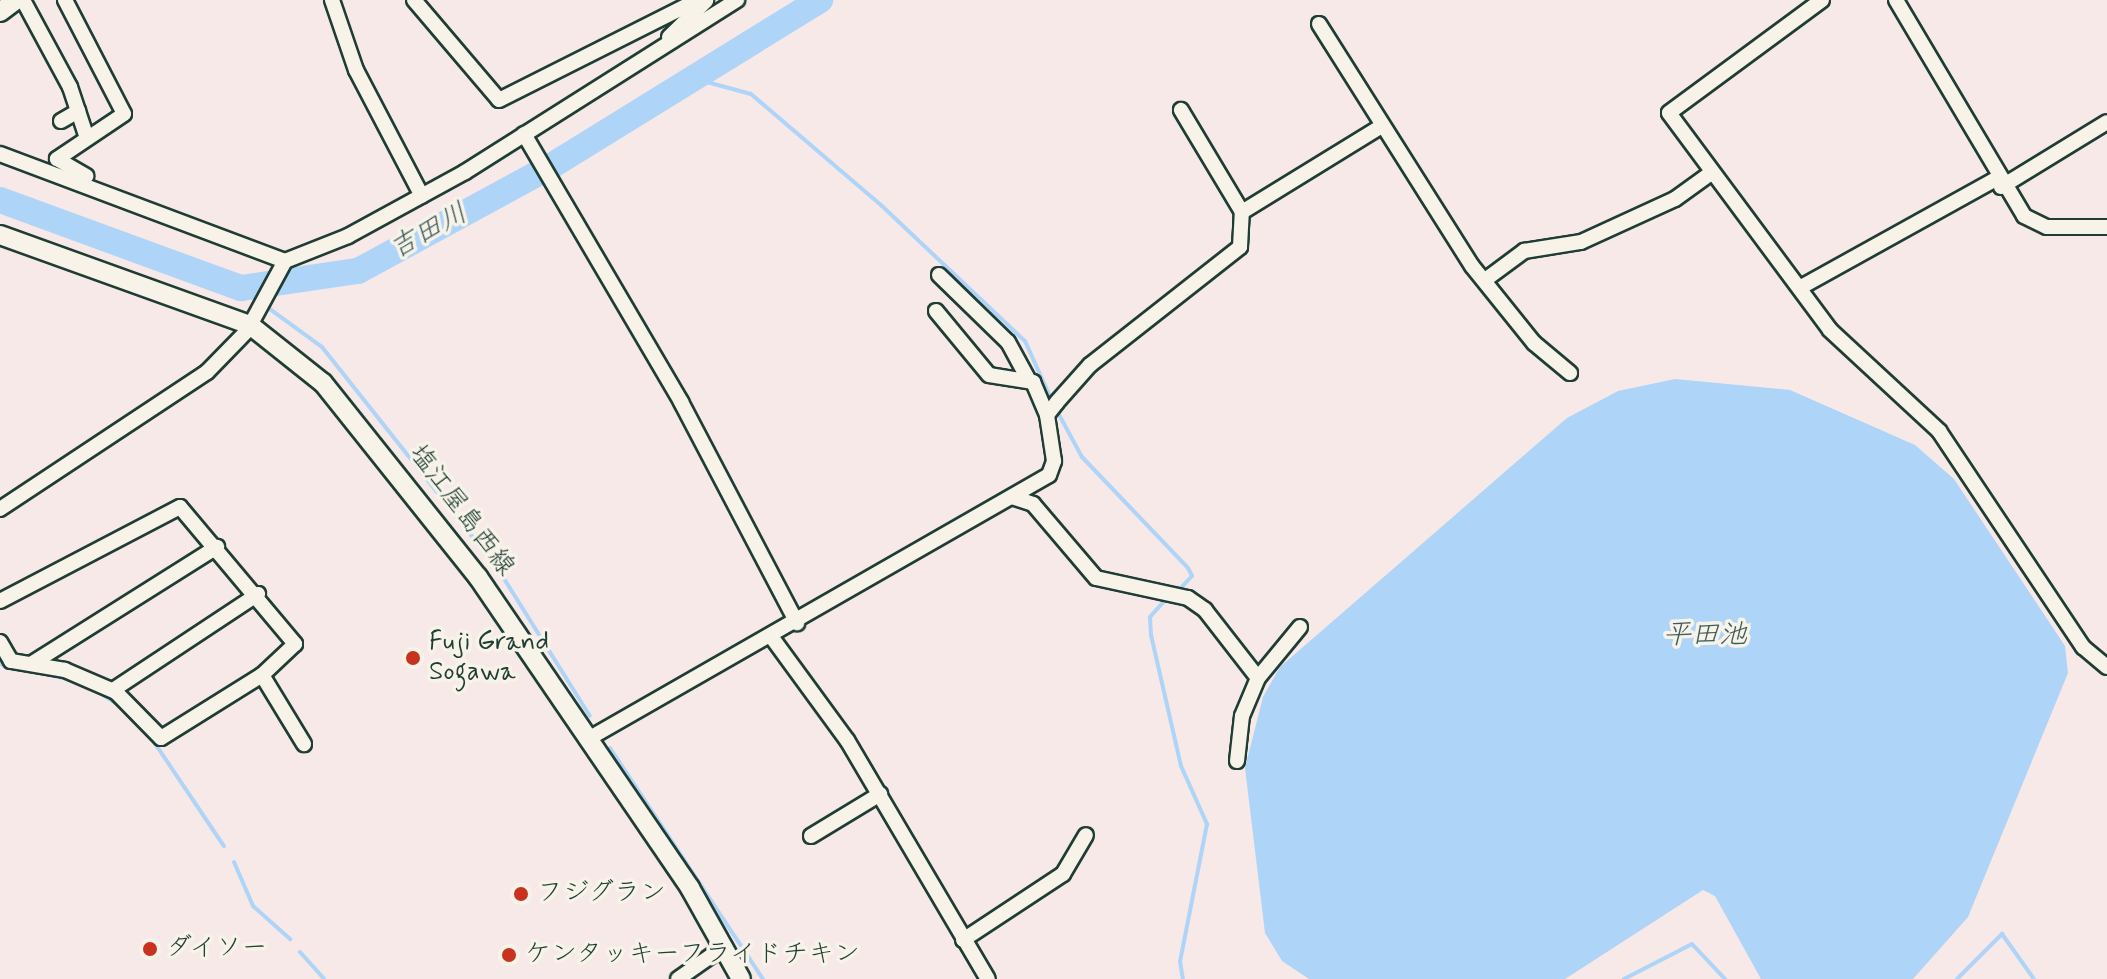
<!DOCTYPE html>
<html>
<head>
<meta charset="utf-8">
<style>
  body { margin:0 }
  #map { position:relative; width:2107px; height:979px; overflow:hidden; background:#f6e9e7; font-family:Mynerve,"Klee One",sans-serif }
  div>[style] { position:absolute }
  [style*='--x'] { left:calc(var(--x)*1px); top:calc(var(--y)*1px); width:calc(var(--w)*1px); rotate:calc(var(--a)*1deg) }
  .water>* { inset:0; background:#aed4f7 }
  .stream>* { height:4px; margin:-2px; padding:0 2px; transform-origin:2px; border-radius:2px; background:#aed4f7 }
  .river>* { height:26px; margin:-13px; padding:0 13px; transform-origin:13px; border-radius:13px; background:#aed4f7 }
  .roads { filter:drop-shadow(2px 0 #1f3d34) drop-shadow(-2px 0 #1f3d34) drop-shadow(0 2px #1f3d34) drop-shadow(0 -2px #1f3d34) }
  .minor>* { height:14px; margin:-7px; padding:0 7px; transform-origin:7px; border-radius:7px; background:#f7f3e8 }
  .major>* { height:18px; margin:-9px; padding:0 9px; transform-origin:9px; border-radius:9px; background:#f7f3e8 }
  .dots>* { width:22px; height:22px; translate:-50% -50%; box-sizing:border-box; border:4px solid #f7f3e8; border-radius:50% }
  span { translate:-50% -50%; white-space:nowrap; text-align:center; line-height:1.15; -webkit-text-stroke:7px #f7f3e8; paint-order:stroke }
  .street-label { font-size:26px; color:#1f3d34 }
  .poi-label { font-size:26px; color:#1f3d34 }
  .left { translate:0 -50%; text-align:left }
  .water-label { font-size:28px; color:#3c5b5b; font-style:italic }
</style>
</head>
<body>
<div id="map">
  <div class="water">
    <div style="clip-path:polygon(1675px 379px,1790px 390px,1915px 445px,1954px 479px,2065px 646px,2068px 673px,1968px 917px,1913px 979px,1761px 979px,1715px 896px,1703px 890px,1565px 979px,1309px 979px,1282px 961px,1265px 933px,1245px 768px,1263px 697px,1280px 667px,1567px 418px,1618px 391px)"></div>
  </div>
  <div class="stream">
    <div style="--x:692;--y:78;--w:61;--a:15.2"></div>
    <div style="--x:751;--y:94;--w:172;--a:40.5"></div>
    <div style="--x:882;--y:206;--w:197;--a:43.4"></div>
    <div style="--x:1025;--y:341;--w:66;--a:65.8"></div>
    <div style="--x:241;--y:288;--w:100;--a:36.1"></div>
    <div style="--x:322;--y:347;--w:283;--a:51.6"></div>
    <div style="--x:498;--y:569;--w:173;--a:58"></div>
    <div style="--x:1056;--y:409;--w:55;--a:61.6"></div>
    <div style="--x:1082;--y:457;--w:153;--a:46.3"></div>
    <div style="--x:1188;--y:568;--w:9;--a:63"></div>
    <div style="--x:1192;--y:576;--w:21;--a:133"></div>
    <div style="--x:1167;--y:598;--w:25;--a:132"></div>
    <div style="--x:1150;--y:617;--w:18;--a:87"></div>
    <div style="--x:1151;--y:635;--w:134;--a:77.1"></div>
    <div style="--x:1181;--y:766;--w:64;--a:65.9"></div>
    <div style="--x:1207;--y:824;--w:140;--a:101.1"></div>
    <div style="--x:1180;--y:961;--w:18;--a:81"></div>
    <div style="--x:0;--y:664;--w:74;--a:12.5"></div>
    <div style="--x:99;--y:692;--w:27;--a:34"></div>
    <div style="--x:152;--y:739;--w:129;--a:56.1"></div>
    <div style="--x:610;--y:748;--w:277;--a:56.5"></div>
    <div style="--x:234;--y:862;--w:48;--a:66.6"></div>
    <div style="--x:253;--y:906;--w:50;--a:41.7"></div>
    <div style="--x:300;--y:952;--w:36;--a:48"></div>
    <div style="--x:1624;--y:979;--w:76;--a:-27.2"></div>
    <div style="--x:1692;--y:944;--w:48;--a:46.7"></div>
    <div style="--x:1957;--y:979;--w:64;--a:-45"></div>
    <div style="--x:2002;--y:934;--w:55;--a:54.6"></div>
  </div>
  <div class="river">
    <div style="--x:0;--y:200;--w:257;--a:20.1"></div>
    <div style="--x:241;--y:288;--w:118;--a:-8.3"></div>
    <div style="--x:358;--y:271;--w:216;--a:-28.5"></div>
    <div style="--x:548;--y:168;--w:320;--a:-31.7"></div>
  </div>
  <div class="roads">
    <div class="minor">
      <div style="--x:23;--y:0;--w:99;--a:61.6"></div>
      <div style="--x:70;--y:87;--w:54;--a:71.6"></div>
      <div style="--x:65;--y:0;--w:128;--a:62.6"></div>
      <div style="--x:124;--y:114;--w:81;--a:146.1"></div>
      <div style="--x:57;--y:159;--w:34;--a:30"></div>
      <div style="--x:332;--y:0;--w:74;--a:71.1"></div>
      <div style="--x:356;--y:70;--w:142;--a:62.4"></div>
      <div style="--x:414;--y:0;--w:131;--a:49.6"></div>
      <div style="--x:499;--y:100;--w:223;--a:-26.7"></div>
      <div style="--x:1822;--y:0;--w:190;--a:143.6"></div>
      <div style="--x:1669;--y:113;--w:270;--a:53.4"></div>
      <div style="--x:1830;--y:330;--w:149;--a:42.8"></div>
      <div style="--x:1939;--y:431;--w:260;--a:56.3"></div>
      <div style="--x:2083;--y:647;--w:31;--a:40"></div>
      <div style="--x:1896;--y:0;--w:251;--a:59.3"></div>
      <div style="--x:2024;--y:216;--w:25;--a:26"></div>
      <div style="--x:2047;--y:227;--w:60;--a:0"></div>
      <div style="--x:1319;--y:24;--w:286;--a:57.7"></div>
      <div style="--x:1472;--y:266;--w:99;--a:51.2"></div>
      <div style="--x:1534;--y:343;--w:47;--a:39.8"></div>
      <div style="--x:669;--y:37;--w:52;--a:-44.2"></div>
      <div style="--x:61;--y:121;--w:20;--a:-30"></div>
      <div style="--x:524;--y:134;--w:311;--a:59.6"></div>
      <div style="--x:681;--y:402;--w:250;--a:62.3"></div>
      <div style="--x:0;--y:154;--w:304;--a:20.6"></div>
      <div style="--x:2001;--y:187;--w:124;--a:-31.5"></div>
      <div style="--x:1242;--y:212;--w:162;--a:-31.6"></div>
      <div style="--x:939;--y:275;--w:96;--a:44.2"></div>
      <div style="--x:1008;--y:342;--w:42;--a:61.6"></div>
      <div style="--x:1485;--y:280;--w:49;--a:-36.6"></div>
      <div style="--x:1524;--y:251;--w:58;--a:-9"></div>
      <div style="--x:1581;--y:242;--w:103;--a:-24.6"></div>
      <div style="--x:1675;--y:199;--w:44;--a:-35.8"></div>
      <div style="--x:1803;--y:286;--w:221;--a:-29"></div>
      <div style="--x:936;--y:311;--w:83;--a:50.4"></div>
      <div style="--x:989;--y:375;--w:45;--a:9"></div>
      <div style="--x:1033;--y:382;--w:36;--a:67"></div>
      <div style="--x:1012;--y:497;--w:22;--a:18"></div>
      <div style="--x:1033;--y:504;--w:97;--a:49.6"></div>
      <div style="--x:1096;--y:578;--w:94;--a:12.3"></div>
      <div style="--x:1188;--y:598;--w:21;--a:35"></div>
      <div style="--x:1205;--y:610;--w:86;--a:52.1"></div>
      <div style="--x:0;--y:509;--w:248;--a:-33.5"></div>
      <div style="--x:207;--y:372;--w:57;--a:-45.7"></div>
      <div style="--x:247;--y:331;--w:80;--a:-61.5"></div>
      <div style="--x:285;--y:261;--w:68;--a:-21.6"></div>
      <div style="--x:348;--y:236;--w:133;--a:-28.7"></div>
      <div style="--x:465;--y:172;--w:322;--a:-32.3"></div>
      <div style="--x:0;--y:601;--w:203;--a:-27.6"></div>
      <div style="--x:180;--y:507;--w:179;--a:50"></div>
      <div style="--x:295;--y:644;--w:45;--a:136.8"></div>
      <div style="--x:262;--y:675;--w:119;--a:148"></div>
      <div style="--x:161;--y:738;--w:64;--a:-134.4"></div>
      <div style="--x:116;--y:692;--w:56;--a:-156.7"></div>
      <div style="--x:65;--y:670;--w:55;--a:-170.5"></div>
      <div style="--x:11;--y:661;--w:22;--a:-120"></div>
      <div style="--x:773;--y:639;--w:125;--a:53.8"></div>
      <div style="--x:847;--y:740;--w:277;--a:59.5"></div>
      <div style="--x:31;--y:664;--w:220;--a:-32.2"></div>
      <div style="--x:262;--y:675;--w:81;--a:58.7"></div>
      <div style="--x:113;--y:690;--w:174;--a:-33.5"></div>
      <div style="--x:588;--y:739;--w:531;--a:-29.8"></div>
      <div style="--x:1049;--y:475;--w:15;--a:-70"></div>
      <div style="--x:1054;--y:461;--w:47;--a:-98.7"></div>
      <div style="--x:1047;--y:415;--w:16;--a:-52"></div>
      <div style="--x:1057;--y:402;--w:50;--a:-48.3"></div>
      <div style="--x:1090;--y:365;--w:191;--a:-38.2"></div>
      <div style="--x:1240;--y:247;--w:35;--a:-87"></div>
      <div style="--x:1242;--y:212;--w:119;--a:-120.9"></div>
      <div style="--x:1237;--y:761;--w:45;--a:-83.7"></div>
      <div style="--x:1242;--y:716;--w:41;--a:-67.2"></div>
      <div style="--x:1258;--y:678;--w:66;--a:-50.5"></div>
      <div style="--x:811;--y:836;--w:81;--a:-31.3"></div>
      <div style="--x:963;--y:940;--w:120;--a:-33.4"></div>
      <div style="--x:1063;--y:874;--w:45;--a:-59.5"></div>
      <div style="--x:678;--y:979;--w:57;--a:-35.1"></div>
    </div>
    <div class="major">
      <div style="--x:0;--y:12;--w:20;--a:-37"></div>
      <div style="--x:0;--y:235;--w:266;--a:19.8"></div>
      <div style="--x:250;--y:325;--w:93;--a:38.5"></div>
      <div style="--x:323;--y:383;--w:248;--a:51.4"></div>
      <div style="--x:478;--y:577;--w:376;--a:55.7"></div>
      <div style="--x:690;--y:888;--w:104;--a:60.7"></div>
    </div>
  </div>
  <div class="dots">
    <div style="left:413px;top:658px;background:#c8321e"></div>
    <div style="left:521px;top:894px;background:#c8321e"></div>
    <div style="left:150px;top:949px;background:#c8321e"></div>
    <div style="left:509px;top:955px;background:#c8321e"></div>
  </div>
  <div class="street-label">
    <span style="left:461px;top:511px;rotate:53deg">塩江屋島西線</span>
  </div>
  <div class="poi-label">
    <span class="left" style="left:429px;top:658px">Fuji Grand<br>Sogawa</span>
    <span class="left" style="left:537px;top:894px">フジグラン</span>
    <span class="left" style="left:166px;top:949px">ダイソー</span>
    <span class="left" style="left:525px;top:955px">ケンタッキーフライドチキン</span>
  </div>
  <div class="water-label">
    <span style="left:429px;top:232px;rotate:-29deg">吉田川</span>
    <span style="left:1705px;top:636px">平田池</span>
  </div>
</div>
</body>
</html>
